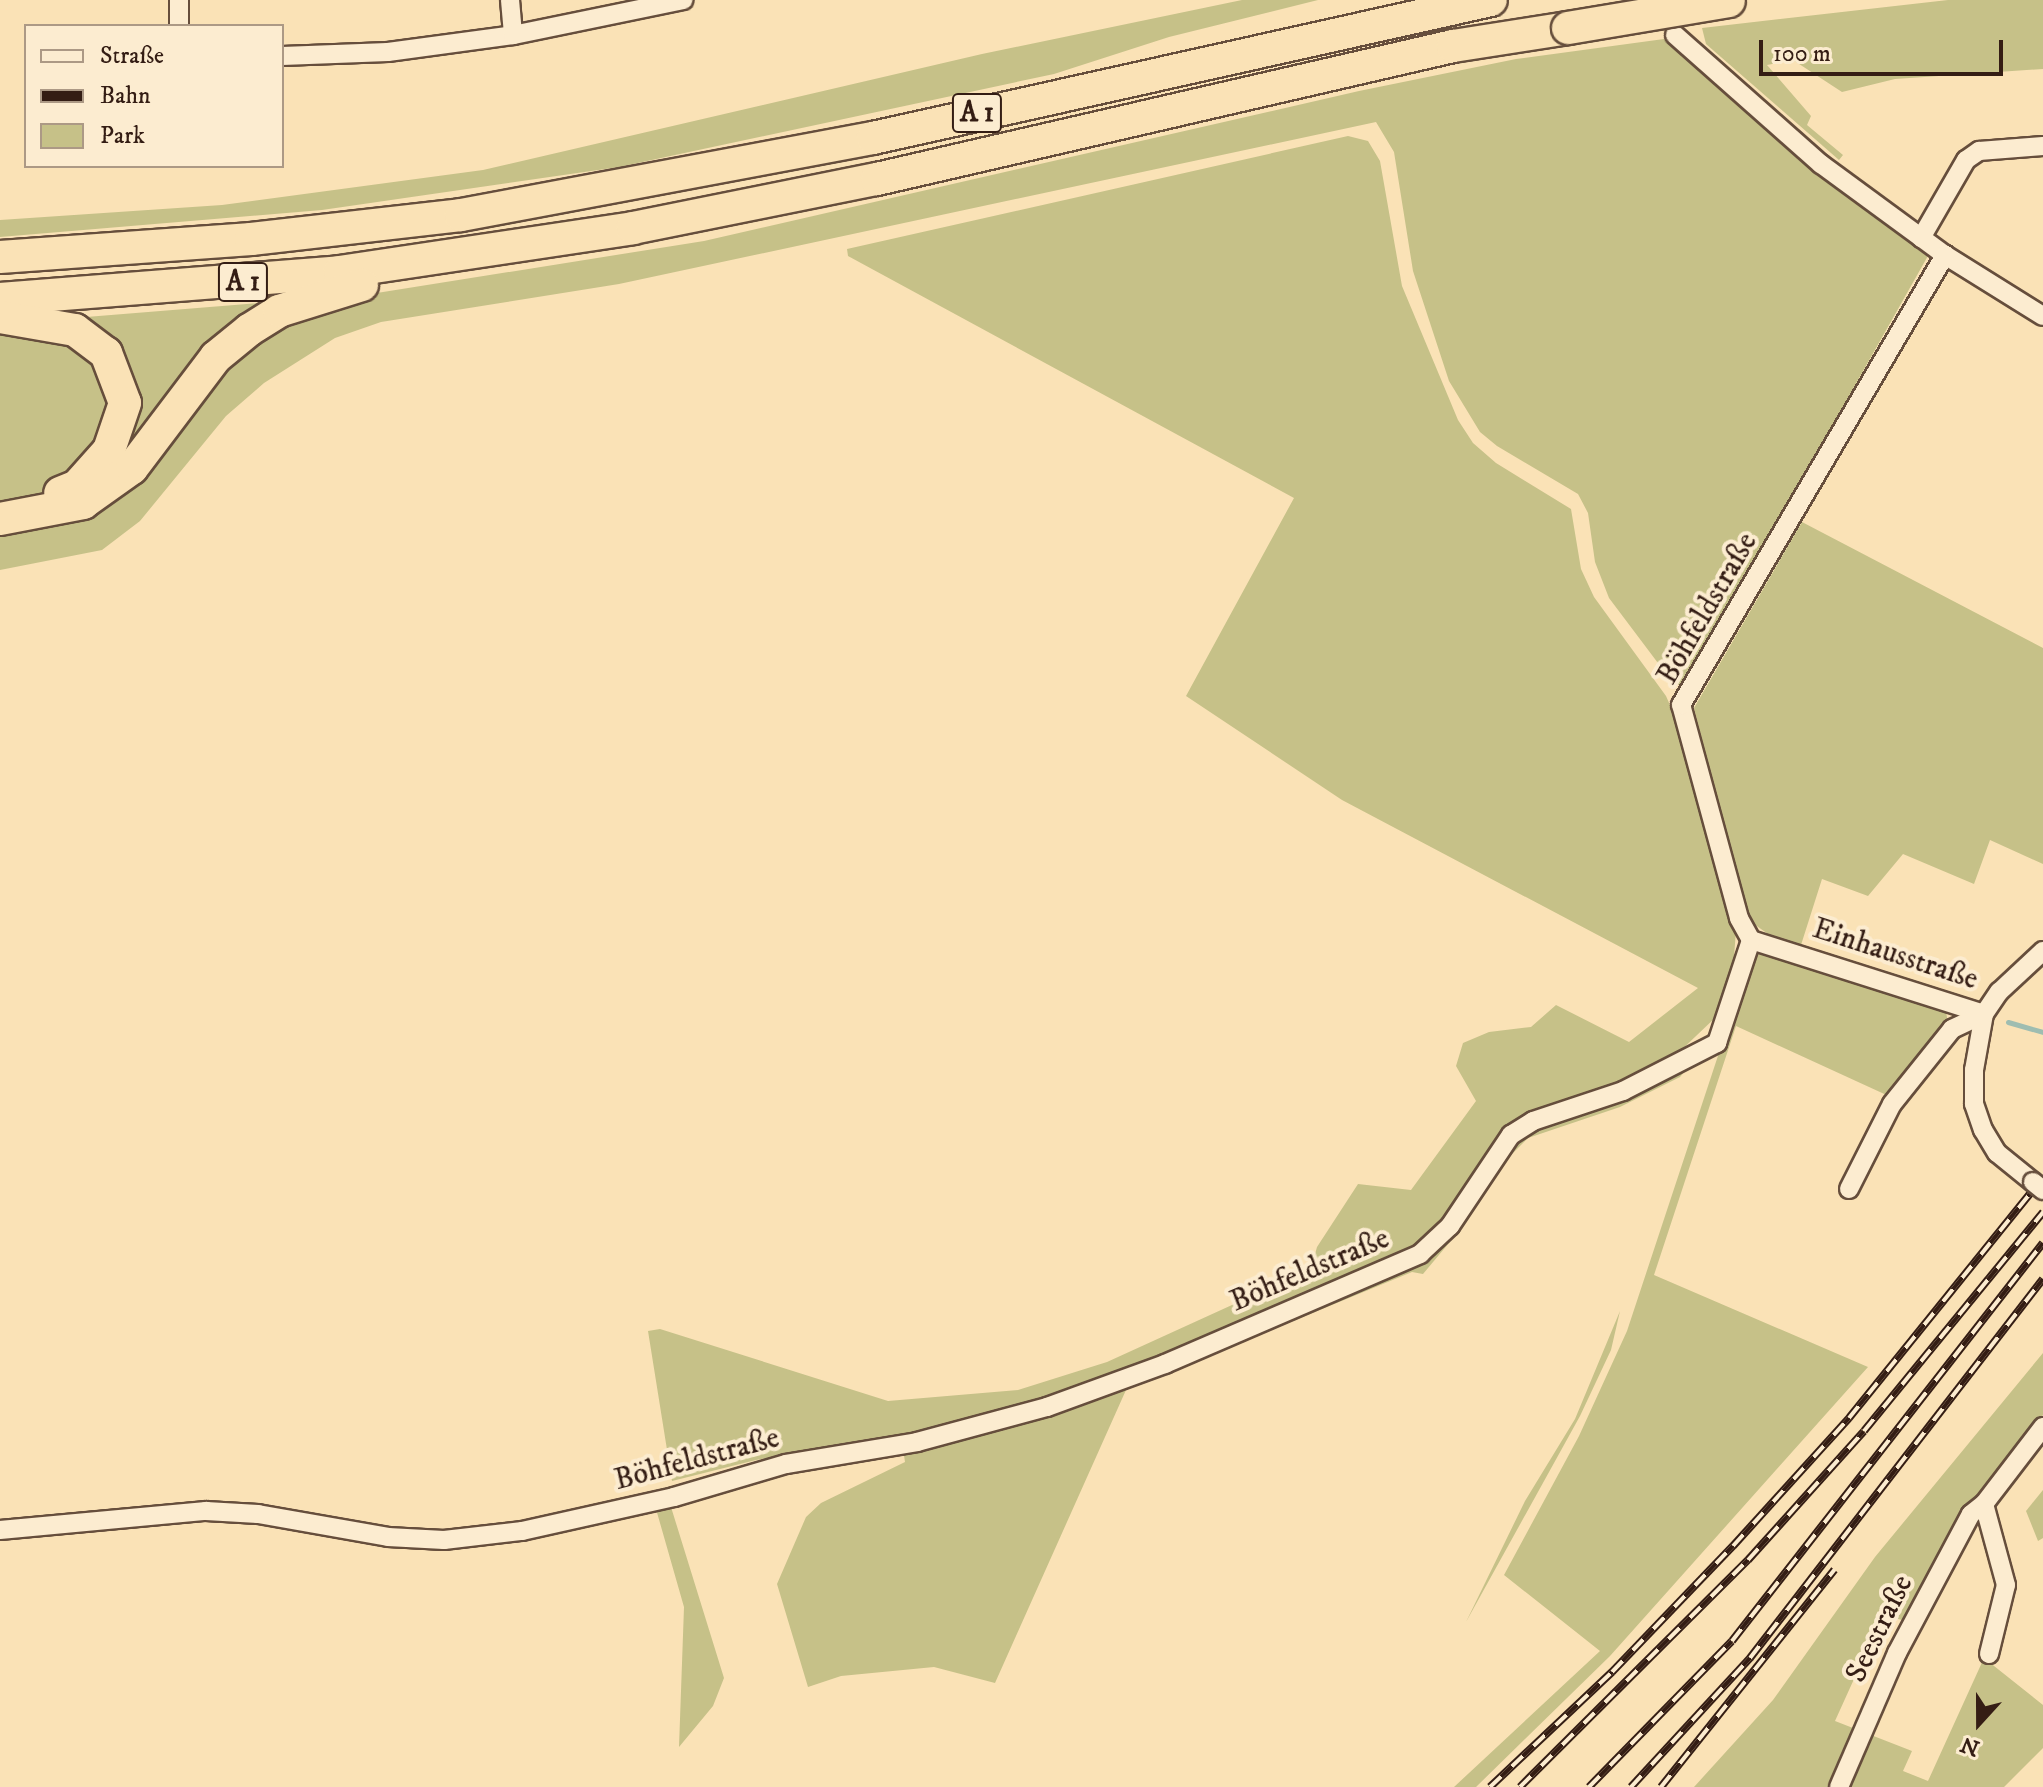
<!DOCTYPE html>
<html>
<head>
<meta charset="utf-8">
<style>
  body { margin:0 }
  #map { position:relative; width:2043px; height:1787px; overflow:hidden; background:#fae2b6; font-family:"IM FELL DW Pica",serif }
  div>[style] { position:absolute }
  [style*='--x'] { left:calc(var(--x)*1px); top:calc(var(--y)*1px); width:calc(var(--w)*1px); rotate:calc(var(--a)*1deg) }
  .green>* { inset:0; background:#c6c188 }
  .stream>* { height:5px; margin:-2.5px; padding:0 2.5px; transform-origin:2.5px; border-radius:2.5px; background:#9ebdb1 }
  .roads { filter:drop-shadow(2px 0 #664e3c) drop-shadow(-2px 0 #664e3c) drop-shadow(0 2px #664e3c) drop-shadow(0 -2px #664e3c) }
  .minor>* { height:18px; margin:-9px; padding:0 9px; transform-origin:9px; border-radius:9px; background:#fcecd0 }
  .motorway>* { height:32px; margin:-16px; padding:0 16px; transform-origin:16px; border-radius:16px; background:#fae2b6 }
  .rail>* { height:8px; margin-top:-4px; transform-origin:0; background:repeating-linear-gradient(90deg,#fcecd0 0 15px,#341d14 0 30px); box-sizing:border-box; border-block:2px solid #341d14 }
  .bridges { filter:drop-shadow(2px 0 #664e3c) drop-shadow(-2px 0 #664e3c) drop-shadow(0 2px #664e3c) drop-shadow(0 -2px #664e3c) }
  .minor-bridge>* { height:18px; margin:-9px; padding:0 9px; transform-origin:9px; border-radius:9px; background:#fcecd0 }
  .motorway-bridge>* { height:32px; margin:-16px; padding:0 16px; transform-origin:16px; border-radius:16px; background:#fae2b6 }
  span { translate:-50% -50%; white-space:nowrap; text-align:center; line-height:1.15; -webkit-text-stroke:8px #fcecd0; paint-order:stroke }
  .shield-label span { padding:2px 6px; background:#fcecd0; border:2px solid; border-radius:6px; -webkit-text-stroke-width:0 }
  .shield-label { font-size:28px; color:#341d14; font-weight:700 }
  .street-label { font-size:30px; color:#341d14 }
  .legend { position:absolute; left:24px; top:24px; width:260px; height:144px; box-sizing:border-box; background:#fcecd0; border:2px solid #ac9985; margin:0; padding:10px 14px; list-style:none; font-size:24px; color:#341d14 }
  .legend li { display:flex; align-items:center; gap:16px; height:40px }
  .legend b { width:40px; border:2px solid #ac9985 }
  .north { position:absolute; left:1939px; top:1683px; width:80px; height:80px; -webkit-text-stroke:6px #fcecd0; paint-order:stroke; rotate:201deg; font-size:22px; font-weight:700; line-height:32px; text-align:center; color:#341d14 }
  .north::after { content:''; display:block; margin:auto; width:28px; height:36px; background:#341d14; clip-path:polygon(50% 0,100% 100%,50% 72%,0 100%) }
  .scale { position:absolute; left:1759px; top:40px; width:244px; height:36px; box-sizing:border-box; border:4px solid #341d14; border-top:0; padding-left:10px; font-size:24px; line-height:28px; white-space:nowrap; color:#341d14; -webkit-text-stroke:6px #fcecd0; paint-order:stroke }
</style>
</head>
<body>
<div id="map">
  <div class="green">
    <div style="clip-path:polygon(1242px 0,1318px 0,1169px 37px,1054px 74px,619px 167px,322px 210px,0 237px,0 220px,222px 205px,483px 170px,982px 54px)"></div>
    <div style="clip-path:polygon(1948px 0,2043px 0,2043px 69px,1895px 79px,1842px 92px,1793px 60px,1767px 65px,1811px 116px,1807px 125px,1843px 155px,1839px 160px,1706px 44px,1702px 28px)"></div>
    <div style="clip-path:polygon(1664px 39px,1819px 175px,1929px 254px,1685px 687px,1673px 683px,1609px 598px,1595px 562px,1588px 513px,1578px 494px,1497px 446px,1480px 432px,1449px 381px,1413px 271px,1394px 152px,1376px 122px,619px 284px,381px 322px,335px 338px,264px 383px,226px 416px,140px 521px,102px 550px,0 570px,0 524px,48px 520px,253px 336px,358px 296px,704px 241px,1359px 91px,1516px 59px)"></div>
    <div style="clip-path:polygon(1348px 136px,1368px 141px,1380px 161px,1402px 286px,1458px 420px,1473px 443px,1496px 463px,1571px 509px,1581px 569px,1594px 597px,1666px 696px,1684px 737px,1736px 930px,1733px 971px,1717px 1016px,1675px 1056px,1630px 1080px,1536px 1114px,1421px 1246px,1058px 1397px,951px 1425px,756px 1460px,672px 1481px,648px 1331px,660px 1329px,888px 1401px,1018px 1390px,1107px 1362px,1276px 1285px,1309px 1276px,1317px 1247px,1358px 1184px,1411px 1190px,1476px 1101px,1456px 1066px,1463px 1043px,1489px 1032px,1531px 1027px,1556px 1005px,1629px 1042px,1698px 988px,1342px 800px,1186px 696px,1294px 498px,848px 256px,847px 249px)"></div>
    <div style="clip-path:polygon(272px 302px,120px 467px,126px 438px,74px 318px)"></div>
    <div style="clip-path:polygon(0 325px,73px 337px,111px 385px,109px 435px,47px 493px,0 504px)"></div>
    <div style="clip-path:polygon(1802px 522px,2043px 648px,2043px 864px,1990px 840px,1974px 884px,1903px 854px,1868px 896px,1822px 879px,1801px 945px,1768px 934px,1747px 919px,1694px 708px)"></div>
    <div style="clip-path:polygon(1760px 949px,1946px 1011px,1948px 1024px,1893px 1098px,1736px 1026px,1654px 1275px,1868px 1367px,1610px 1656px,1476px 1787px,1454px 1787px,1600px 1651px,1504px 1575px,1579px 1436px,1627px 1331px,1751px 956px)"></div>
    <div style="clip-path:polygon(1694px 1060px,1680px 1077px,1620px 1107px,1528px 1138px,1504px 1162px,1459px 1231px,1423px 1274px,1412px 1272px,1126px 1390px,995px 1683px,934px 1667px,841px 1676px,808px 1687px,777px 1584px,806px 1517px,821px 1503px,905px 1462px,903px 1449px,1407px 1269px,1517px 1138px)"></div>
    <div style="clip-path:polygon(1620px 1311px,1611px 1350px,1580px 1416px,1466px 1622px,1525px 1501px,1575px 1419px)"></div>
    <div style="clip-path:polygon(2043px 1353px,2043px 1415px,1976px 1496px,1906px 1621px,1883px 1615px,1835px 1721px,1912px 1751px,1903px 1771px,1928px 1781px,1984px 1658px,2043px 1705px,2043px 1748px,2004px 1787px,1694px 1787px,1773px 1700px,1875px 1557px)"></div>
    <div style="clip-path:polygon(2043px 1490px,2043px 1538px,2038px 1541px,2026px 1511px)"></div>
    <div style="clip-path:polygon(671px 1507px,724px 1678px,713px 1706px,679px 1747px,684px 1607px,656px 1509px)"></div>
  </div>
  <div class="stream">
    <div style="--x:2008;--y:1022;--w:36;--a:16"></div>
  </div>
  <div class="roads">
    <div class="minor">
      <div style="--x:179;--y:0;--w:26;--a:90"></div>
      <div style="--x:510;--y:0;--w:35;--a:85"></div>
      <div style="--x:1675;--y:35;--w:195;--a:41.5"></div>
      <div style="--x:1821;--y:164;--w:154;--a:36.3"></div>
      <div style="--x:1945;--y:255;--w:115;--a:31.9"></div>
      <div style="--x:282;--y:56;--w:106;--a:-2.2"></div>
      <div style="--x:388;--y:52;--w:126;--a:-7.7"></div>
      <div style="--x:513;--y:35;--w:174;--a:-11.6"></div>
      <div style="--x:1921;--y:238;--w:90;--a:-60"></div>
      <div style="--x:1966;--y:160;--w:16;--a:-35"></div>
      <div style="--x:1979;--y:151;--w:64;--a:-4.5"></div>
      <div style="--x:1751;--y:940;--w:244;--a:17.6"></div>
      <div style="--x:2033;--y:1182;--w:46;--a:-141.1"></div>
      <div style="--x:1997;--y:1153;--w:27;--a:-121"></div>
      <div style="--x:1983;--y:1130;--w:28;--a:-109"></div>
      <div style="--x:1974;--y:1104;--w:34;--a:-90"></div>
      <div style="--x:1974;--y:1070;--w:57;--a:-79.9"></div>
      <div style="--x:1984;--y:1014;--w:27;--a:-56"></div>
      <div style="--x:1999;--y:992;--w:60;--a:-43"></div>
      <div style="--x:1849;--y:1189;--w:95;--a:-63.2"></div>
      <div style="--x:1892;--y:1104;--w:96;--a:-51.3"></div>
      <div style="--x:1952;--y:1029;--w:35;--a:-25"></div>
      <div style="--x:0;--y:1530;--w:207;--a:-5.3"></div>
      <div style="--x:206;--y:1511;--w:52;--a:3.3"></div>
      <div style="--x:258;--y:1514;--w:132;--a:10"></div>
      <div style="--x:388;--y:1537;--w:56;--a:3.1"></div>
      <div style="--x:444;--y:1540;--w:79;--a:-6.6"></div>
      <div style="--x:522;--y:1531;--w:156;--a:-12.6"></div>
      <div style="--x:674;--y:1497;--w:117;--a:-16.4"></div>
      <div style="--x:786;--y:1464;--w:133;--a:-9.5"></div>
      <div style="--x:917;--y:1442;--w:135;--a:-15.1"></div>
      <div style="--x:1047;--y:1407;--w:126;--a:-20"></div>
      <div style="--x:1165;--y:1364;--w:278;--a:-23.3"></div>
      <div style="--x:1420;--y:1254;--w:41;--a:-43"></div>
      <div style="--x:1450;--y:1226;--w:110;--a:-56.2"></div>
      <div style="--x:1511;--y:1135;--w:26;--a:-32"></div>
      <div style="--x:1533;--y:1121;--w:95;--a:-18.4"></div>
      <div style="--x:1623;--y:1091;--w:106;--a:-27.1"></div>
      <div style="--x:1717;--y:1043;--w:108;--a:-71.7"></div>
      <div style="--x:1751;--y:940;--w:25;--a:-119"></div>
      <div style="--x:1739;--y:918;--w:221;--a:-105.2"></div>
      <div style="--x:1681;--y:705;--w:522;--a:-59.6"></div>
      <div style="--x:1989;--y:1654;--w:71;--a:-76.2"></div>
      <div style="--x:2006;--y:1585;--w:84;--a:-105.2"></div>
      <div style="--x:1984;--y:1504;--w:97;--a:-52.5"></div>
      <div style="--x:1839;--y:1787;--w:146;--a:-66.6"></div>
      <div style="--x:1897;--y:1653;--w:157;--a:-62"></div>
      <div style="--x:1971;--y:1514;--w:16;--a:-38"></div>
    </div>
    <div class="motorway">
      <div style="--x:0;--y:257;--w:252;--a:-4.1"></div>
      <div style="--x:251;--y:239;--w:211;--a:-6.5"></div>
      <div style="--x:461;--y:215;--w:419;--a:-10.6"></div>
      <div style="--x:873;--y:138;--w:633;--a:-12.59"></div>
      <div style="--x:0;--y:299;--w:341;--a:-4.5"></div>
      <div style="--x:340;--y:272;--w:296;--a:-8.5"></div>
      <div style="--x:633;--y:228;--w:249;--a:-11.4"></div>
      <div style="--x:877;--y:179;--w:591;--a:-13"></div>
      <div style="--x:1453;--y:46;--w:116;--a:-8.9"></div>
      <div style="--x:0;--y:317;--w:76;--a:9.8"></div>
      <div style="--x:75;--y:330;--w:39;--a:37"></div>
      <div style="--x:106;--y:353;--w:53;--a:69.2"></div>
      <div style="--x:125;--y:403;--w:50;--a:108.8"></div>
      <div style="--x:109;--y:450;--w:48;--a:131.6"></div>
      <div style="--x:77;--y:486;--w:18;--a:158"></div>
      <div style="--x:0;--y:519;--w:85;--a:-10.9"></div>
      <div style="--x:83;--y:503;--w:60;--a:-35.5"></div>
      <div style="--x:132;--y:468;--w:139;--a:-52.9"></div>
      <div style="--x:216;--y:357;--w:43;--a:-39.3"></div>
      <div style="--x:249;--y:330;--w:36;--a:-32"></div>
      <div style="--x:279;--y:311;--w:87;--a:-17.4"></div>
    </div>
  </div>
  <div class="rail">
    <div style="--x:1490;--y:1787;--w:168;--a:-43.3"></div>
    <div style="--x:1612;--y:1672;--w:175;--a:-46.2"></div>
    <div style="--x:1733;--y:1546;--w:173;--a:-47.8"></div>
    <div style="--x:1849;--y:1418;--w:309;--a:-51.1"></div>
    <div style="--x:1520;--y:1787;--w:322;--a:-44.9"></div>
    <div style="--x:1748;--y:1560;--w:173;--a:-48"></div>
    <div style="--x:1864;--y:1431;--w:283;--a:-50.7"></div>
    <div style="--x:1589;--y:1787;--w:204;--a:-45.6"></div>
    <div style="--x:1732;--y:1641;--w:505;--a:-52"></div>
    <div style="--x:1631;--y:1787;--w:176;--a:-47.3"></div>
    <div style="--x:1750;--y:1658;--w:479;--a:-52.3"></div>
    <div style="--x:1661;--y:1787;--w:278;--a:-51.4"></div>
  </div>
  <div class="bridges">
    <div class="minor-bridge">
      <div style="--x:2033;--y:1182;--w:13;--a:39"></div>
    </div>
    <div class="motorway-bridge">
      <div style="--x:1568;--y:28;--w:163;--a:-9.5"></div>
    </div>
  </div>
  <div class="shield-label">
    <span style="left:977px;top:113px">A 1</span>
    <span style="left:243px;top:282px">A 1</span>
  </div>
  <div class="street-label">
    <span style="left:1708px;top:609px;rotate:-60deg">Böhfeldstraße</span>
    <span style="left:1895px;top:955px;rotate:18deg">Einhausstraße</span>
    <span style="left:1310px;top:1271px;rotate:-23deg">Böhfeldstraße</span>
    <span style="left:697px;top:1460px;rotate:-15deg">Böhfeldstraße</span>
    <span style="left:1880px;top:1629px;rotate:-64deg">Seestraße</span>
  </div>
  <ul class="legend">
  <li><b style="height:10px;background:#fcecd0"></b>Straße</li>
  <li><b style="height:10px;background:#341d14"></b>Bahn</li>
  <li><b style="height:22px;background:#c6c188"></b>Park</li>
  </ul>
  <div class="north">N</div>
  <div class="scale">100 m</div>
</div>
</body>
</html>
